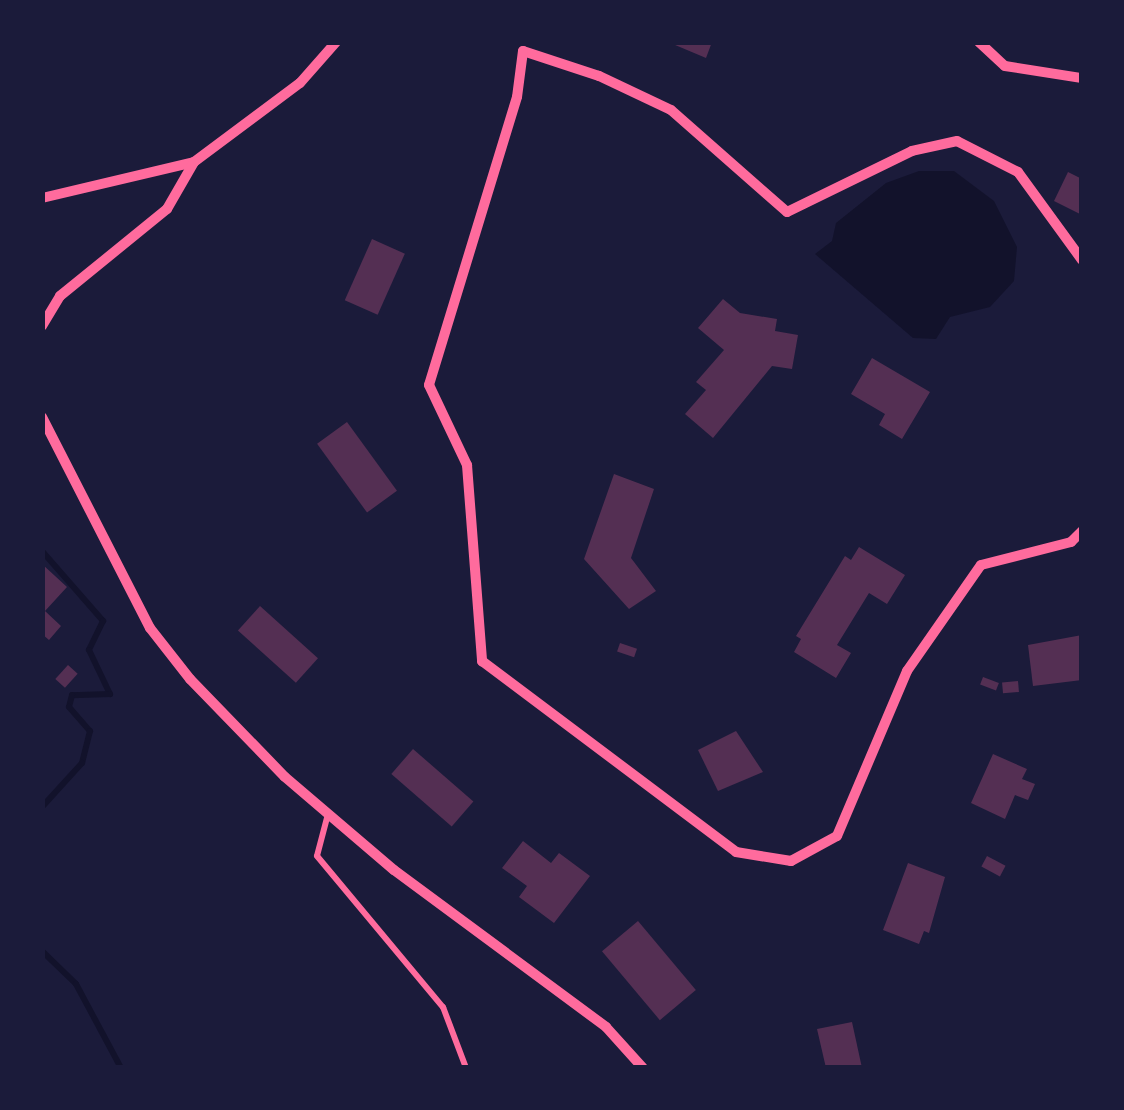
<!DOCTYPE html>
<html>
<head>
<meta charset="utf-8">
<style>
  body { margin:0 }
  #map { position:relative; width:1124px; height:1110px; overflow:hidden; background:#1b1b3a; font-family:Figtree,sans-serif }
  div>[style] { position:absolute }
  [style*='--x'] { left:calc(var(--x)*1px); top:calc(var(--y)*1px); width:calc(var(--w)*1px); rotate:calc(var(--a)*1deg) }
  .water>* { inset:0; background:#12122b }
  .stream>* { height:6px; margin:-3px; padding:0 3px; transform-origin:3px; border-radius:3px; background:#12122b }
  .building>* { inset:0; background:#542f53; transform-origin:0 0 }
  .service>* { height:6px; margin:-3px; padding:0 3px; transform-origin:3px; border-radius:3px; background:#ff6b9d }
  .minor>* { height:10px; margin:-5px; padding:0 5px; transform-origin:5px; border-radius:5px; background:#ff6b9d }
  span { translate:-50% -50%; white-space:nowrap; text-align:center; line-height:1.15; -webkit-text-stroke:9px #1b1b3a; paint-order:stroke }
  .frame { position:absolute; inset:0; border:45px solid #1b1b3a; pointer-events:none }
</style>
</head>
<body>
<div id="map">
  <div class="water">
    <div style="clip-path:polygon(919px 171px,954px 171px,994px 201px,1017px 247px,1014px 281px,990px 307px,950px 317px,936px 339px,913px 338px,815px 254px,832px 241px,836px 223px,886px 183px)"></div>
  </div>
  <div class="stream">
    <div style="--x:42;--y:551;--w:93;--a:48.9"></div>
    <div style="--x:103;--y:621;--w:32;--a:116"></div>
    <div style="--x:89;--y:650;--w:49;--a:64.5"></div>
    <div style="--x:110;--y:694;--w:38;--a:178"></div>
    <div style="--x:72;--y:695;--w:12;--a:104"></div>
    <div style="--x:69;--y:707;--w:32;--a:49"></div>
    <div style="--x:90;--y:731;--w:33;--a:104"></div>
    <div style="--x:82;--y:763;--w:59;--a:132.3"></div>
    <div style="--x:42;--y:951;--w:47;--a:44.1"></div>
    <div style="--x:76;--y:984;--w:95;--a:61.8"></div>
  </div>
  <div class="building">
    <div style="clip-path:polygon(668px 42px,712px 42px,706px 58px)"></div>
    <div style="clip-path:polygon(1068px 172px,1082px 179px,1082px 215px,1054px 201px)"></div>
    <div style="left:372px;top:239px;width:36px;height:67px;rotate:24deg"></div>
    <div style="clip-path:polygon(723px 299px,740px 313px,777px 319px,775px 331px,798px 335px,792px 369px,772px 366px,713px 438px,685px 414px,706px 390px,696px 382px,724px 350px,698px 328px)"></div>
    <div style="clip-path:polygon(872px 358px,930px 392px,902px 439px,879px 425px,885px 414px,851px 394px)"></div>
    <div style="left:347px;top:422px;width:85px;height:37px;rotate:54deg"></div>
    <div style="clip-path:polygon(614px 474px,654px 489px,631px 558px,656px 591px,629px 609px,584px 559px)"></div>
    <div style="clip-path:polygon(859px 547px,905px 575px,887px 604px,869px 593px,837px 645px,851px 653px,836px 678px,794px 652px,801px 639px,796px 636px,845px 556px,851px 560px)"></div>
    <div style="clip-path:polygon(42px 564px,67px 587px,45px 611px,61px 626px,49px 640px,42px 634px)"></div>
    <div style="left:260px;top:606px;width:78px;height:33px;rotate:42deg"></div>
    <div style="clip-path:polygon(1082px 635px,1082px 680px,1033px 686px,1028px 645px)"></div>
    <div style="left:620px;top:643px;width:18px;height:9px;rotate:19deg"></div>
    <div style="left:68px;top:665px;width:13px;height:19px;rotate:42deg"></div>
    <div style="left:983px;top:677px;width:17px;height:8px;rotate:21deg"></div>
    <div style="left:1018px;top:681px;width:11px;height:16px;rotate:85deg"></div>
    <div style="clip-path:polygon(736px 731px,763px 772px,718px 791px,698px 750px)"></div>
    <div style="left:413px;top:749px;width:80px;height:33px;rotate:41deg"></div>
    <div style="clip-path:polygon(993px 754px,1027px 769px,1022px 779px,1035px 784px,1028px 800px,1015px 795px,1005px 819px,971px 803px)"></div>
    <div style="clip-path:polygon(523px 841px,551px 863px,559px 853px,590px 876px,554px 923px,519px 897px,527px 886px,502px 868px)"></div>
    <div style="left:987px;top:856px;width:21px;height:12px;rotate:28deg"></div>
    <div style="clip-path:polygon(908px 863px,945px 877px,929px 933px,924px 931px,919px 944px,883px 930px)"></div>
    <div style="left:638px;top:921px;width:90px;height:47px;rotate:50deg"></div>
    <div style="clip-path:polygon(852px 1022px,862px 1068px,826px 1068px,817px 1029px)"></div>
  </div>
  <div class="service">
    <div style="--x:328;--y:814;--w:43;--a:104.7"></div>
    <div style="--x:317;--y:856;--w:197;--a:50.2"></div>
    <div style="--x:443;--y:1007;--w:65;--a:69.3"></div>
  </div>
  <div class="minor">
    <div style="--x:979;--y:42;--w:35;--a:43"></div>
    <div style="--x:1005;--y:66;--w:78;--a:8.9"></div>
    <div style="--x:42;--y:198;--w:156;--a:-13.3"></div>
    <div style="--x:194;--y:162;--w:132;--a:-36.7"></div>
    <div style="--x:300;--y:83;--w:55;--a:-48.7"></div>
    <div style="--x:1082;--y:260;--w:109;--a:-126"></div>
    <div style="--x:1018;--y:172;--w:68;--a:-153.1"></div>
    <div style="--x:957;--y:141;--w:46;--a:167.5"></div>
    <div style="--x:912;--y:151;--w:139;--a:154"></div>
    <div style="--x:787;--y:212;--w:154;--a:-138.7"></div>
    <div style="--x:671;--y:110;--w:80;--a:-154.7"></div>
    <div style="--x:599;--y:76;--w:80;--a:-161.8"></div>
    <div style="--x:523;--y:51;--w:46;--a:97.4"></div>
    <div style="--x:517;--y:97;--w:301;--a:107"></div>
    <div style="--x:429;--y:385;--w:89;--a:64.6"></div>
    <div style="--x:467;--y:465;--w:197;--a:85.6"></div>
    <div style="--x:482;--y:661;--w:318;--a:36.9"></div>
    <div style="--x:736;--y:852;--w:56;--a:9.3"></div>
    <div style="--x:791;--y:861;--w:52;--a:-28.5"></div>
    <div style="--x:837;--y:836;--w:179;--a:-67"></div>
    <div style="--x:907;--y:671;--w:129;--a:-55.1"></div>
    <div style="--x:981;--y:565;--w:93;--a:-14.3"></div>
    <div style="--x:1071;--y:542;--w:16;--a:-45"></div>
    <div style="--x:42;--y:326;--w:35;--a:-59"></div>
    <div style="--x:60;--y:296;--w:138;--a:-39.1"></div>
    <div style="--x:167;--y:209;--w:54;--a:-60.1"></div>
    <div style="--x:42;--y:417;--w:237;--a:62.9"></div>
    <div style="--x:150;--y:628;--w:65;--a:51.9"></div>
    <div style="--x:190;--y:679;--w:136;--a:45.9"></div>
    <div style="--x:285;--y:777;--w:143;--a:40.5"></div>
    <div style="--x:394;--y:870;--w:264;--a:36.5"></div>
    <div style="--x:606;--y:1027;--w:55;--a:47.9"></div>
  </div>
  <div class="frame"></div>
</div>
</body>
</html>
